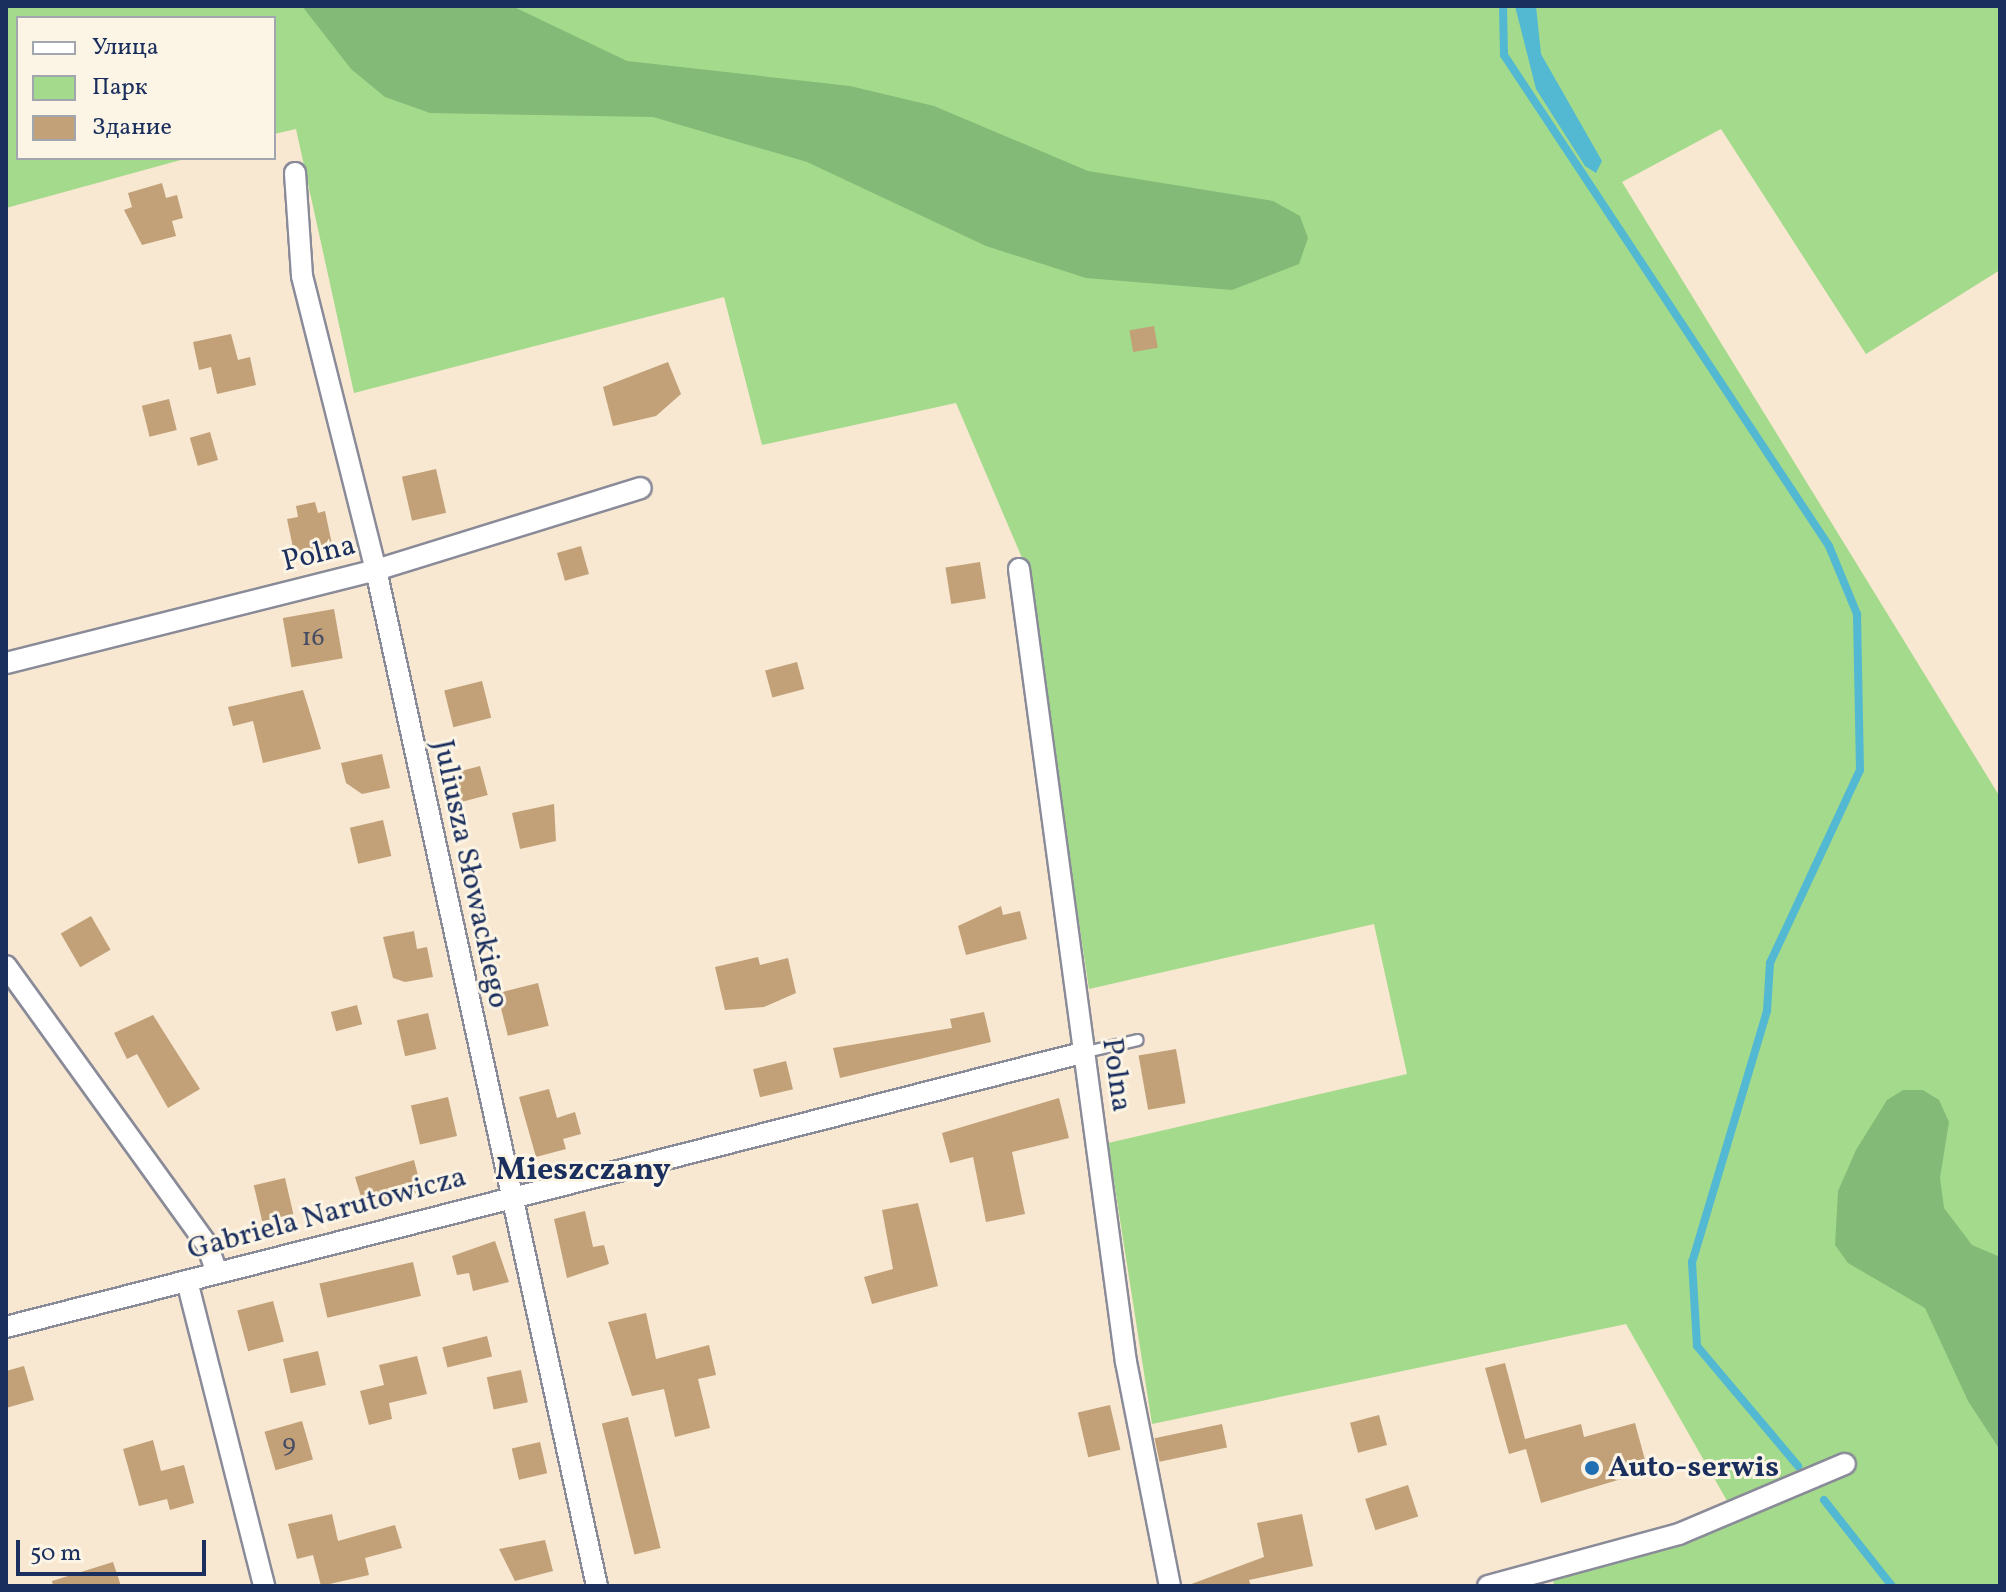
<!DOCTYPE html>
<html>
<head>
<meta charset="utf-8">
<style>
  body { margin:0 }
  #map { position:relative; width:2006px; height:1592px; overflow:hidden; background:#f8e7d1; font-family:Vollkorn,serif }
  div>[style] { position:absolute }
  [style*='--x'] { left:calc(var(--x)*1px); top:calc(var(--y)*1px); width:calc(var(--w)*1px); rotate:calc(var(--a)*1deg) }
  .green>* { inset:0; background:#a4da8b }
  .forest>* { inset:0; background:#83ba77 }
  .water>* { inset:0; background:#53b8d2 }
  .stream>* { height:8px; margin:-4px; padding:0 4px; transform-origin:4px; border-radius:4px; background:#53b8d2 }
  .building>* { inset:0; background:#c2a178; transform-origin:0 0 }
  .roads { filter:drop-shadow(2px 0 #8a8b98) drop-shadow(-2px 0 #8a8b98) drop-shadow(0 2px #8a8b98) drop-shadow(0 -2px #8a8b98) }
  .lane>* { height:10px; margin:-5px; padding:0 5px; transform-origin:5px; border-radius:5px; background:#fff }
  .street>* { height:20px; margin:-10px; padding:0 10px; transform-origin:10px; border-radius:10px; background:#fff }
  .dots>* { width:22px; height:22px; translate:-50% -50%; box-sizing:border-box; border:4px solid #fcf5e5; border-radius:50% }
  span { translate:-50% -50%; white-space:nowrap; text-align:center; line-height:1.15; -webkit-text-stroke:6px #fcf5e5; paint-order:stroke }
  .number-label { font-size:26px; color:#454c64 }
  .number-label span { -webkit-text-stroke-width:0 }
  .street-label { font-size:30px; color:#1b2f5e }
  .poi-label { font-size:30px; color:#1b2f5e; font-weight:700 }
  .left { translate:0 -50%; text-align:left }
  .neighbourhood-label { font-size:32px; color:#1b2f5e; font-weight:700 }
  .frame { position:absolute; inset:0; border:8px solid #1b2f5e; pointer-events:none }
  .legend { position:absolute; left:16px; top:16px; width:260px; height:144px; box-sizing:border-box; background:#fcf5e5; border:2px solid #a2a6af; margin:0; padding:10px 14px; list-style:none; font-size:24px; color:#1b2f5e }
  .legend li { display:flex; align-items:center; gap:16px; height:40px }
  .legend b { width:40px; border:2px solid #a2a6af }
  .scale { position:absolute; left:16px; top:1540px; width:190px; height:36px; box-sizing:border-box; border:4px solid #1b2f5e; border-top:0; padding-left:10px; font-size:24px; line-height:28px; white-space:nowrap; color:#1b2f5e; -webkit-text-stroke:6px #fcf5e5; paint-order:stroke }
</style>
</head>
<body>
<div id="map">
  <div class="green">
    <div style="clip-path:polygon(6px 6px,2000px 6px,2000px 270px,1866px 354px,1721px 129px,1622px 182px,2000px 797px,2000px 1586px,1554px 1586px,1553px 1578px,1738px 1520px,1626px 1324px,1152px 1424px,1108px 1143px,1407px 1074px,1374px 924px,1089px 989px,1025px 565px,956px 403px,762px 445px,724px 297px,354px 393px,296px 129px,274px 134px,274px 18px,18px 18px,18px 158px,188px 158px,6px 208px)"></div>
  </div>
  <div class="forest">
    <div style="clip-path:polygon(302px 6px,512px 6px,627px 61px,850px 86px,934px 106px,1088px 171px,1273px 201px,1300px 216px,1308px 238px,1299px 264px,1232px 290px,1086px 278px,986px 246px,807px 162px,653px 117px,430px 113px,385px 97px,351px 69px)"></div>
    <div style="clip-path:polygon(1903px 1090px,1923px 1090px,1939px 1100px,1949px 1122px,1940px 1178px,1944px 1208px,1972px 1245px,2000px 1257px,2000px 1450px,1968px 1401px,1925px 1308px,1848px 1263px,1835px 1245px,1838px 1191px,1856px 1150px,1887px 1100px)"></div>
  </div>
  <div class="water">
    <div style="clip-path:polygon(1515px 6px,1536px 6px,1541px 54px,1602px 161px,1596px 173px,1585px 166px,1536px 89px)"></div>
  </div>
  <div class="stream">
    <div style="--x:1503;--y:6;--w:49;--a:88.8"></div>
    <div style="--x:1504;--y:55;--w:589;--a:56.5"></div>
    <div style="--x:1829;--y:546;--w:74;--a:67.6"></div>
    <div style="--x:1857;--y:614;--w:156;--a:88.9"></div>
    <div style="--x:1860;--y:770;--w:213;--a:115"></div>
    <div style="--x:1770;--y:963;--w:48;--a:93.6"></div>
    <div style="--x:1767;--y:1011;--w:262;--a:106.6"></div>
    <div style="--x:1692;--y:1262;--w:84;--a:86.6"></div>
    <div style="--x:1697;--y:1346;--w:157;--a:49.9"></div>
    <div style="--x:1824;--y:1500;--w:110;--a:51.7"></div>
  </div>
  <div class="building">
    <div style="clip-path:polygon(162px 183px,166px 198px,177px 195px,183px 218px,172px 221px,176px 236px,142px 245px,124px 210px,132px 207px,128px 193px)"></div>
    <div style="left:1154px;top:326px;width:22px;height:25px;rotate:80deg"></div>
    <div style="clip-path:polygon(231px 334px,238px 360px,250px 357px,256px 385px,217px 394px,211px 367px,199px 370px,193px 342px)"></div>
    <div style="clip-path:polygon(668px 362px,681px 394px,656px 416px,613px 426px,603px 387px)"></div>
    <div style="left:169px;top:399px;width:32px;height:28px;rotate:76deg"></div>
    <div style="left:210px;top:432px;width:29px;height:21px;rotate:74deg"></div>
    <div style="left:436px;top:469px;width:45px;height:35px;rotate:77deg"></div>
    <div style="clip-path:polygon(315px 502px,318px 513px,325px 511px,333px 549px,295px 557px,287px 519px,298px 517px,296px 506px)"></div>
    <div style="left:581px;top:546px;width:29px;height:25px;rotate:74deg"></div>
    <div style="left:980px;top:562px;width:37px;height:35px;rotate:81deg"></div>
    <div style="left:334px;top:609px;width:50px;height:52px;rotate:80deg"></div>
    <div style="left:797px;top:662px;width:28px;height:33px;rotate:75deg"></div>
    <div style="left:482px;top:681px;width:38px;height:39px;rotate:76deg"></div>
    <div style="clip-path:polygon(303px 690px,321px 749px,263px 763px,253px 721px,233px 726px,228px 707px)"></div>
    <div style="clip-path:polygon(382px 754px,390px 788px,362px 794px,346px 783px,341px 763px)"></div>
    <div style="left:480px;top:766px;width:30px;height:36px;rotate:75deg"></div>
    <div style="clip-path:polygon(554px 804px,556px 841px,520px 849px,512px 813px)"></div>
    <div style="left:383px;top:820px;width:37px;height:34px;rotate:77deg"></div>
    <div style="clip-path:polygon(1001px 906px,1003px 915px,1020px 911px,1027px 939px,966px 955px,958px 926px)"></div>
    <div style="left:91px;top:916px;width:39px;height:35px;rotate:60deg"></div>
    <div style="clip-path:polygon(414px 931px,417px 949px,427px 947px,433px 977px,405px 982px,393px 978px,383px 937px)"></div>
    <div style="clip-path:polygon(758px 957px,760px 965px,788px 958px,796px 993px,764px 1007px,725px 1010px,715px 967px)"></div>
    <div style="left:538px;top:983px;width:44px;height:42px;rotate:76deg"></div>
    <div style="left:357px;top:1005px;width:20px;height:27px;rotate:75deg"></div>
    <div style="clip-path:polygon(984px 1012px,991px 1042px,840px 1078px,833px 1048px,952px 1028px,950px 1019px)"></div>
    <div style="left:428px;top:1013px;width:37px;height:32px;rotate:77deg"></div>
    <div style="clip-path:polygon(153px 1015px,200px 1089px,168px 1108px,137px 1054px,127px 1059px,114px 1033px)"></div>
    <div style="left:1176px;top:1049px;width:55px;height:38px;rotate:80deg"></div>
    <div style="left:786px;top:1061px;width:29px;height:34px;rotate:76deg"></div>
    <div style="clip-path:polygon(549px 1089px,557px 1118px,575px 1112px,581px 1134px,563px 1139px,566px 1149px,536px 1157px,519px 1097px)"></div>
    <div style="left:448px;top:1097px;width:40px;height:38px;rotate:77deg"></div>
    <div style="clip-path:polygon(1059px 1098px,1069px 1138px,1012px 1152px,1025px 1214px,986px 1222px,973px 1157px,950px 1163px,942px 1133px)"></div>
    <div style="clip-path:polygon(414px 1160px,422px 1191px,376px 1204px,375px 1197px,362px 1200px,355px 1177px)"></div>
    <div style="left:285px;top:1178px;width:37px;height:32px;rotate:77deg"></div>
    <div style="clip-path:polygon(918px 1203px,938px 1286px,872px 1304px,864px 1277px,893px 1269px,882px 1210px)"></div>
    <div style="clip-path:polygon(585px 1211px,593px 1247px,604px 1245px,609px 1264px,567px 1278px,554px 1219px)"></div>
    <div style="clip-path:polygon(495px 1241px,509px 1282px,473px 1291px,469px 1273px,457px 1275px,452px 1256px)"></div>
    <div style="left:413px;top:1262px;width:35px;height:96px;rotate:77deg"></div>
    <div style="left:273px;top:1301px;width:42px;height:37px;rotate:75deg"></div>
    <div style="clip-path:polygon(646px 1313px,656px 1359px,709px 1345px,716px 1375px,698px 1379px,710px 1428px,675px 1437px,664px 1389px,632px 1396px,608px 1322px)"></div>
    <div style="left:487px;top:1336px;width:21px;height:46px;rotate:76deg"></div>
    <div style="left:318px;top:1351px;width:35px;height:36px;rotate:77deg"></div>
    <div style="clip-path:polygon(417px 1356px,427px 1394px,389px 1403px,392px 1419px,369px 1425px,360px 1391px,384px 1385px,379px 1365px)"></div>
    <div style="clip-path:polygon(1505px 1363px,1525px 1439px,1581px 1424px,1584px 1437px,1635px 1423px,1648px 1471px,1541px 1503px,1526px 1449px,1509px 1454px,1485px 1368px)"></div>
    <div style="clip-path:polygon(24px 1366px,34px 1400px,6px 1408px,6px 1371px)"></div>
    <div style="left:521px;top:1370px;width:33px;height:35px;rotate:78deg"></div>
    <div style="left:1110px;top:1405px;width:46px;height:33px;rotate:77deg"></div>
    <div style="left:1379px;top:1415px;width:31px;height:30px;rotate:75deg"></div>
    <div style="left:628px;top:1417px;width:135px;height:27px;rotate:76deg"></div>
    <div style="left:302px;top:1421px;width:40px;height:39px;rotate:74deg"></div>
    <div style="left:1222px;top:1424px;width:24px;height:69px;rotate:78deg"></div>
    <div style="clip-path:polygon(153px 1440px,161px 1471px,184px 1465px,194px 1503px,170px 1510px,167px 1499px,139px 1506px,123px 1449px)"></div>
    <div style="left:540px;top:1442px;width:32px;height:29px;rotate:77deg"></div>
    <div style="left:1408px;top:1485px;width:33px;height:45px;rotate:72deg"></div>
    <div style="clip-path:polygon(332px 1514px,338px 1541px,395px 1525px,402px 1548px,365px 1558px,369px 1575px,321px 1586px,313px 1555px,297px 1559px,288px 1524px)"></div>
    <div style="clip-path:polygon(1302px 1514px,1313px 1566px,1249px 1580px,1251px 1586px,1186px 1586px,1264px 1557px,1257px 1523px)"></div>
    <div style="clip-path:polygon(545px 1540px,553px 1571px,515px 1581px,499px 1549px)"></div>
    <div style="clip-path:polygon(113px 1562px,121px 1586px,53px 1586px,52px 1581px)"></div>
  </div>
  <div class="roads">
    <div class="lane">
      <div style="--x:1082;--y:1053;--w:57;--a:-13.1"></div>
    </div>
    <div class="street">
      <div style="--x:295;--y:173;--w:103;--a:86.1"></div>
      <div style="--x:302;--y:276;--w:303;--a:75.9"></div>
      <div style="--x:376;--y:570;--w:1040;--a:77.73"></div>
      <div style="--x:1019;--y:569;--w:800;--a:82.32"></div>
      <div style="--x:1126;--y:1362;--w:228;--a:78.9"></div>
      <div style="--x:6;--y:663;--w:382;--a:-14.1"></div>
      <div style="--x:376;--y:570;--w:277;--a:-17.2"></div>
      <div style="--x:6;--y:966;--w:344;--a:54.2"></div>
      <div style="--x:207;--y:1245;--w:29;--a:70"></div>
      <div style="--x:187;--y:1281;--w:315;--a:75.8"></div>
      <div style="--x:6;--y:1327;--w:1110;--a:-14.29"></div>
      <div style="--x:1488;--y:1586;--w:198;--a:-15.2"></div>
      <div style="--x:1679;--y:1534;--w:180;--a:-22.9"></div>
    </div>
  </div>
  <div class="dots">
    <div style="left:1592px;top:1468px;background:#1f6fb2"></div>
  </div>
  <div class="number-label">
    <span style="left:313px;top:639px">16</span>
    <span style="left:289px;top:1445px">9</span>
  </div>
  <div class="street-label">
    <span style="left:319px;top:554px;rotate:-14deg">Polna</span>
    <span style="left:470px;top:874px;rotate:78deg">Juliusza Słowackiego</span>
    <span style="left:1116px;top:1075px;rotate:82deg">Polna</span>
    <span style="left:327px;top:1214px;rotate:-15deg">Gabriela Narutowicza</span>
  </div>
  <div class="poi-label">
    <span class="left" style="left:1608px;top:1468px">Auto-serwis</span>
  </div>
  <div class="neighbourhood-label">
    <span style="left:583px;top:1171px">Mieszczany</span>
  </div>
  <div class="frame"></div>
  <ul class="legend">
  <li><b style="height:10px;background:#fff"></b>Улица</li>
  <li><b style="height:22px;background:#a4da8b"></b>Парк</li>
  <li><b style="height:22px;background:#c2a178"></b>Здание</li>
  </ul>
  <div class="scale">50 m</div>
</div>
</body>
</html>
